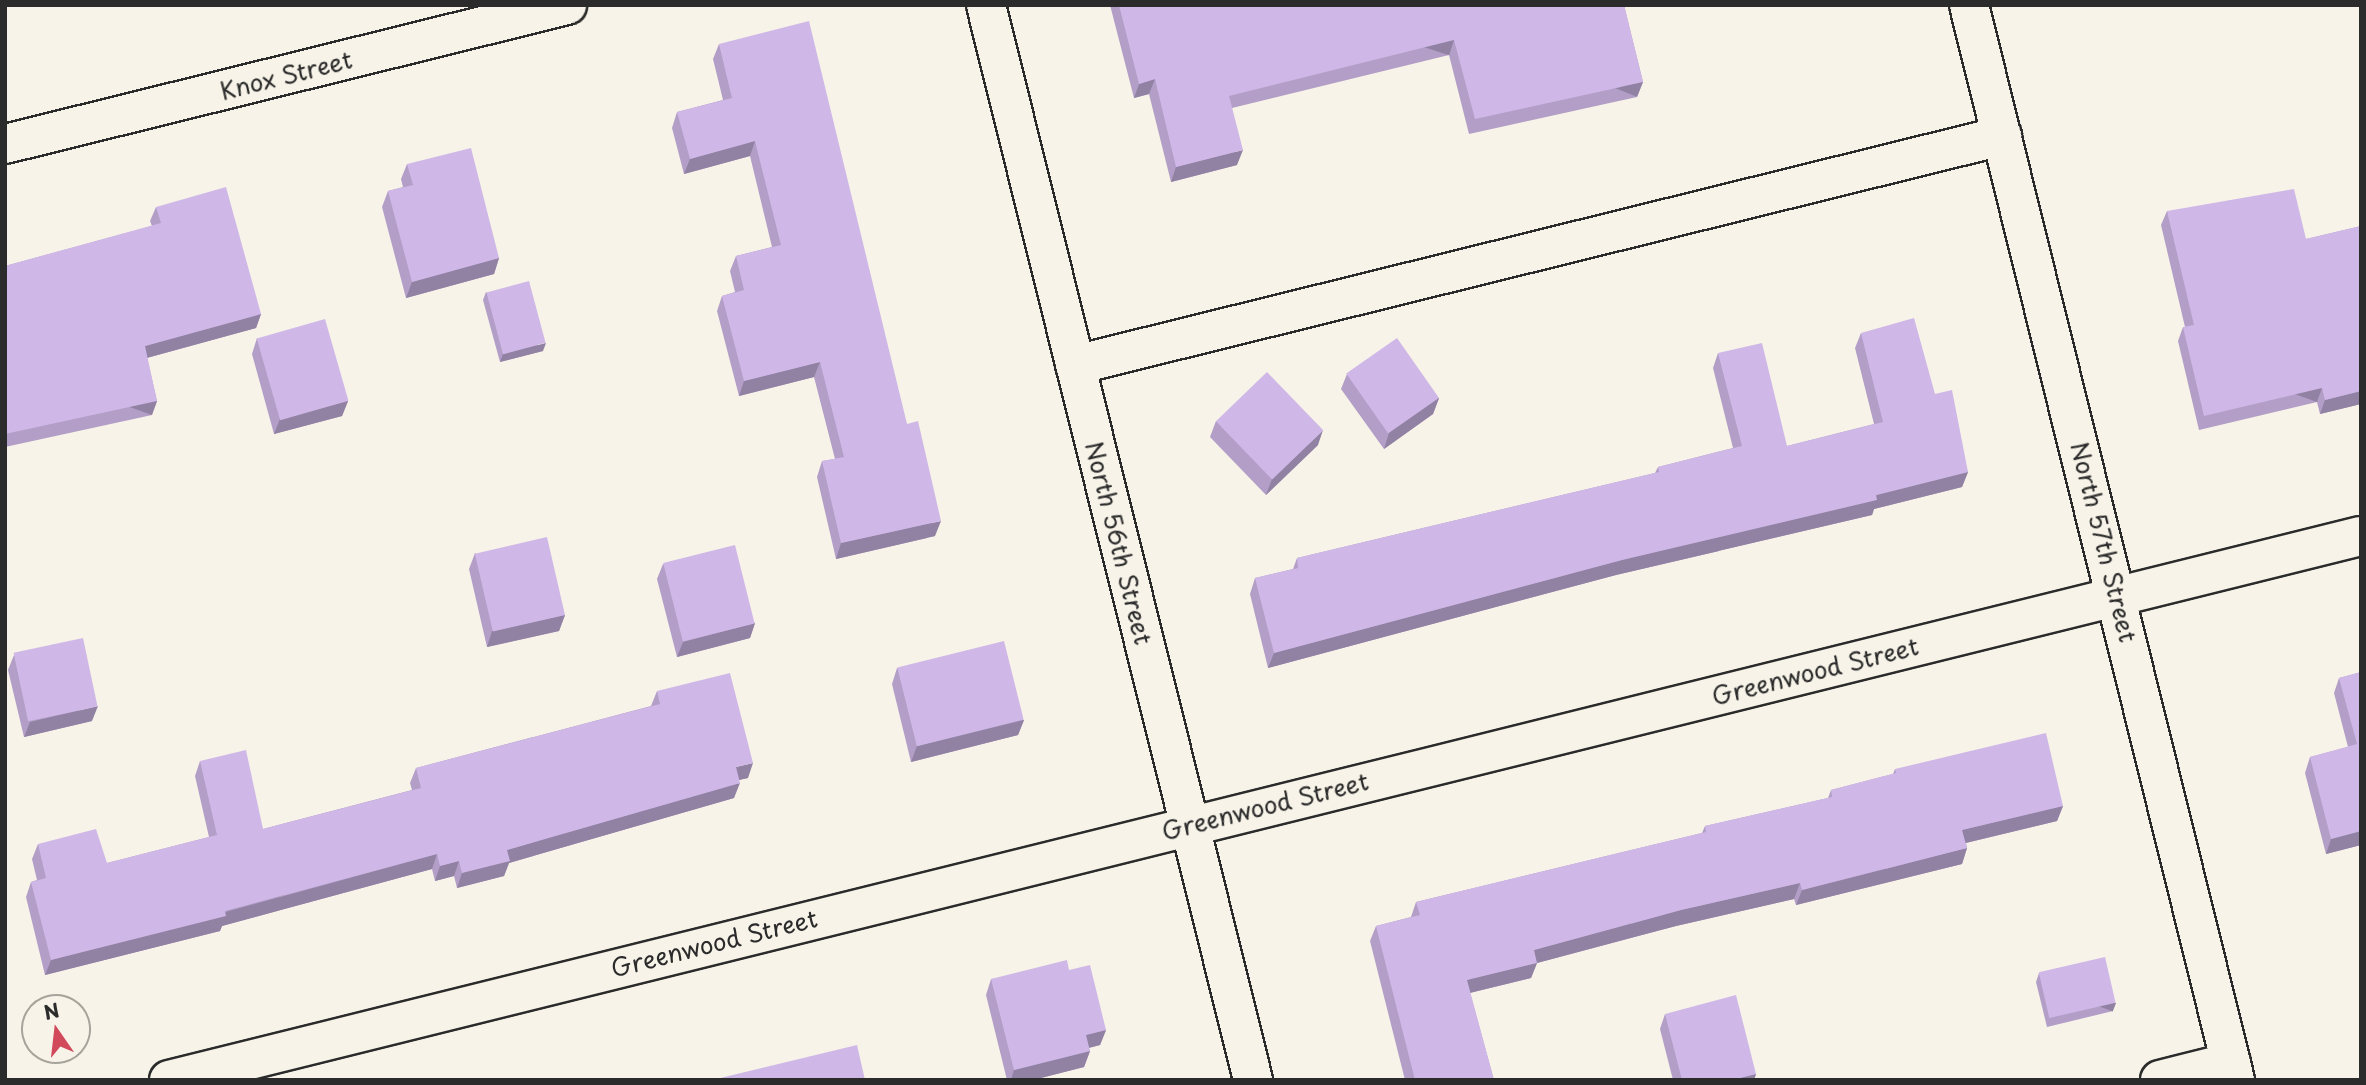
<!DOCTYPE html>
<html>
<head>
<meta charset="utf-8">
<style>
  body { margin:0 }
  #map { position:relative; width:2366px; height:1085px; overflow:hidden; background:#f7f3e8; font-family:"Playpen Sans",sans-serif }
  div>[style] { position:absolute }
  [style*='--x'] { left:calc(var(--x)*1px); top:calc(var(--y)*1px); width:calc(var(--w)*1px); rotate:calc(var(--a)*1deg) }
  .roads { filter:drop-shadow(2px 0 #2b2b2b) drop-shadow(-2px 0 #2b2b2b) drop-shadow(0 2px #2b2b2b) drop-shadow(0 -2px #2b2b2b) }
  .minor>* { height:38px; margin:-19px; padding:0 19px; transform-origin:19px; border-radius:19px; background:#f7f3e8 }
  .wall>* { inset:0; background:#b29ec7 }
  .shaded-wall>* { inset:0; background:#9181a2; transform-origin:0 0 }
  .building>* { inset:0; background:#cfb8e7; transform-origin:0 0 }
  span { translate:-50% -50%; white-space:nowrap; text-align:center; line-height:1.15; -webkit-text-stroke:6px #f7f3e8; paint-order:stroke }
  .street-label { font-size:24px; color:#2b2b2b }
  .frame { position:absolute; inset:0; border:7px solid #2b2b2b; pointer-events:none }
  .north { position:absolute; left:21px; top:994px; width:70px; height:70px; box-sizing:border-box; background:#f7f3e8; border:2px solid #a5a39c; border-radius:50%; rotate:346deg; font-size:19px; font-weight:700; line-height:28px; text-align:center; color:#2b2b2b }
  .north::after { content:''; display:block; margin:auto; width:24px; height:32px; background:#d1495b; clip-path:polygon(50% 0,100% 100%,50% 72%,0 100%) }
</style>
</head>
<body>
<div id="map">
  <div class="roads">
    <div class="minor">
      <div style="--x:986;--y:5;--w:1108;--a:76.05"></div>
      <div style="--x:1969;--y:5;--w:1107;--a:76.1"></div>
      <div style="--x:5;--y:144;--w:579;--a:-13.89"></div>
      <div style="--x:1075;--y:365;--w:955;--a:-13.88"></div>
      <div style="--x:169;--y:1080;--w:2258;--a:-13.94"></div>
      <div style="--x:2160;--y:1080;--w:73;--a:-14.2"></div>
    </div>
  </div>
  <div class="wall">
    <div style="clip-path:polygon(1110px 5px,1624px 5px,1643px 82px,1637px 97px,1469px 134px,1449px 55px,1232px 108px,1237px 165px,1171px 182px,1149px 94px,1134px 98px)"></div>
    <div style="clip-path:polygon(719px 44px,907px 424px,935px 536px,836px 559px,817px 477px,822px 461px,835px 459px,814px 377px,739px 396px,717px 311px,722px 296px,735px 292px,730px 271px,736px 256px,772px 247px,750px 156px,684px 174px,672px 128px,677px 112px,723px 100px,713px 59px)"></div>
    <div style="clip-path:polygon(407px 164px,499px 258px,494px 274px,406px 298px,382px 207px,388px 191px,403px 187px,401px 179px)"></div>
    <div style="clip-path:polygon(156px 207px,261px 314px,256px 328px,147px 358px,157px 401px,152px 415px,5px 447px,5px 266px,152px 226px,150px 221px)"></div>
    <div style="clip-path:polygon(2167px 211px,2306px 239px,2361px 226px,2361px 404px,2320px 414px,2317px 402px,2199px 430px,2178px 341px,2183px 327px,2185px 327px,2161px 225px)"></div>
    <div style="clip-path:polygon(486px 292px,543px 351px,500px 362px,483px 300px)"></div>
    <div style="clip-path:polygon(1861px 333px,1935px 394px,1968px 472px,1962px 487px,1874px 509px,1872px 515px,1616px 575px,1268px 668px,1250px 594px,1255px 578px,1293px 569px,1297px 558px,1655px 473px,1658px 467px,1733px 448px,1713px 368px,1718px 353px,1787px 446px,1874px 424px,1855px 348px)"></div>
    <div style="clip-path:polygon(257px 338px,348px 401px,342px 416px,274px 434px,252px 354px)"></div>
    <div style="clip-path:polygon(1347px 374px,1439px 398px,1433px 414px,1384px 449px,1341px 389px)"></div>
    <div style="clip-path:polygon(1216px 421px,1318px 445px,1266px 495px,1210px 437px)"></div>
    <div style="clip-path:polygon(475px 553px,565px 615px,559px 631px,487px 647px,469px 569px)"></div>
    <div style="clip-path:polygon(663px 564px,755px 623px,750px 638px,677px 657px,657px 579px)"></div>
    <div style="clip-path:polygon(14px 655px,92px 721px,24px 737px,8px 670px)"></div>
    <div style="clip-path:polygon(897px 668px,1024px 720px,1018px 735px,911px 762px,892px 684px)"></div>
    <div style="clip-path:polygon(2361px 672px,2361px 845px,2326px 854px,2305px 773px,2310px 757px,2348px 747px,2334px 693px,2339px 678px)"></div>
    <div style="clip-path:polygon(657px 691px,748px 778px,739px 780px,734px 798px,509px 863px,504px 876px,457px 888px,454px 876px,435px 881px,432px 869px,222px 926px,220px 931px,45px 975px,26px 897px,31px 882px,37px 880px,32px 859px,38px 844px,107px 863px,209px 837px,195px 776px,200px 761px,263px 829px,412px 790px,410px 783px,416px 768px,651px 706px)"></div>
    <div style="clip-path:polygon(1895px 769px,2063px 806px,2057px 821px,1966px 843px,1967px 848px,1962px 864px,1796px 905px,1794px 899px,1676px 926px,1537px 963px,1531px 978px,1470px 993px,1494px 1080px,1405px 1080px,1370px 941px,1376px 926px,1411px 917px,1416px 902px,1702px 833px,1705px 826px,1828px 798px,1831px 790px,1893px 774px)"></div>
    <div style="clip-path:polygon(1069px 970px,1106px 1030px,1100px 1045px,1089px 1048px,1090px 1051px,1084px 1067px,1033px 1080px,1007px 1080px,986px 995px,991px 979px)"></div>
    <div style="clip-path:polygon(2039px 973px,2113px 1011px,2047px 1027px,2036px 982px)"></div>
    <div style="clip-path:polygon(1665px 1014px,1756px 1074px,1754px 1080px,1673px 1080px,1660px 1029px)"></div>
  </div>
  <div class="shaded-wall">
    <div style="left:1454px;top:40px;width:16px;height:232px;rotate:108deg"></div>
    <div style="clip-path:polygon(1155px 79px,1149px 94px,1134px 98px,1139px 84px)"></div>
    <div style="left:1643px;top:82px;width:16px;height:172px;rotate:112deg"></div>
    <div style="clip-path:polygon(755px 141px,750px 156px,684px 174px,690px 159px)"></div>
    <div style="clip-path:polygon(1243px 150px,1237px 165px,1171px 182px,1176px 167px)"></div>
    <div style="clip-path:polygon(499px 258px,494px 274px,406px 298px,412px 282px)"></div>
    <div style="clip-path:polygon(261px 314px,256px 328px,139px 360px,145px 346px)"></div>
    <div style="clip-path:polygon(546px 343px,543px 351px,500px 362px,503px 354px)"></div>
    <div style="clip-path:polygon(820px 362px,814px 377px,739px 396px,744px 381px)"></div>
    <div style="left:2322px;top:388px;width:15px;height:121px;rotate:110deg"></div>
    <div style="clip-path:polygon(2361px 391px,2361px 404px,2320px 414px,2325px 400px)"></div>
    <div style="clip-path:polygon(1439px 398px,1433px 414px,1384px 449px,1389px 433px)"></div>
    <div style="left:157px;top:401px;width:15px;height:156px;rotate:110deg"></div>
    <div style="clip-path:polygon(348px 401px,342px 416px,274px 434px,280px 419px)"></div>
    <div style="clip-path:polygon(1323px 430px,1318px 445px,1266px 495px,1272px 479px)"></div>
    <div style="clip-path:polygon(1968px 472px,1962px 487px,1874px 509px,1872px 515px,1616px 575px,1268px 668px,1274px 653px,1622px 560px)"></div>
    <div style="clip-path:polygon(941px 521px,935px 536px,836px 559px,841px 543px)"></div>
    <div style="clip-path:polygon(565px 615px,559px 631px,487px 647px,492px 631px)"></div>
    <div style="clip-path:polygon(755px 623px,750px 638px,677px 657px,683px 642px)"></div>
    <div style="clip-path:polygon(98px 706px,92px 721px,24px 737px,30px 722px)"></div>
    <div style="clip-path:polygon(1024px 720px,1018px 735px,911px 762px,917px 746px)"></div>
    <div style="clip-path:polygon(753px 763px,748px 778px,730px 782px,736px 767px)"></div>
    <div style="clip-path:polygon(740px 783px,734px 798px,509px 863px,504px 876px,457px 888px,462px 873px,507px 850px)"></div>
    <div style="clip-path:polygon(2063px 806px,2057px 821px,1957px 845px,1962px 830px)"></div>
    <div style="clip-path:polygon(2361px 831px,2361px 845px,2326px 854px,2331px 839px)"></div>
    <div style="clip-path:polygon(1967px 848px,1962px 864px,1796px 905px,1802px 890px)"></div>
    <div style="clip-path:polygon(437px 854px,432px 869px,222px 926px,220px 931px,45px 975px,51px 960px)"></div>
    <div style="clip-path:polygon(459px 861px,454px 876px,435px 881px,440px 866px)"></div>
    <div style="clip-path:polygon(1800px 883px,1794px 899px,1676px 926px,1537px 963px,1531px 978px,1461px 995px,1467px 980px,1534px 950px,1681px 910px)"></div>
    <div style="left:2116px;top:1003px;width:9px;height:68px;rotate:111deg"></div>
    <div style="clip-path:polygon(1106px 1030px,1100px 1045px,1080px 1050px,1086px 1035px)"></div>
    <div style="clip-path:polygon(1090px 1051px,1084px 1067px,1033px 1080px,1011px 1080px,1014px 1070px)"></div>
    <div style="clip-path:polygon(1756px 1074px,1754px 1080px,1732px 1080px)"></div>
  </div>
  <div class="building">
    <div style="clip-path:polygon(1119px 5px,1624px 5px,1643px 82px,1475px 119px,1454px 40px,1229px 96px,1243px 150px,1176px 167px,1155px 79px,1139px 84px)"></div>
    <div style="clip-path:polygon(809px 21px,907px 424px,918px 421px,941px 521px,841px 543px,822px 461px,844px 457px,820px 362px,744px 381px,722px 296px,744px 290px,736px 256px,781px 245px,755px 141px,690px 159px,677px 112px,732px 98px,719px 44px)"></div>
    <div style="clip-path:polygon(471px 148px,499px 258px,412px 282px,388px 191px,413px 185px,407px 164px)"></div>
    <div style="clip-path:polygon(226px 187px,261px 314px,145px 346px,157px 401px,5px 434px,5px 266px,161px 223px,156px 207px)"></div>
    <div style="clip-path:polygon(2294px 189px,2306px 239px,2361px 226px,2361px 391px,2325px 400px,2322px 388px,2204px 416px,2183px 327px,2194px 325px,2167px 211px)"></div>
    <div style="left:529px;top:281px;width:64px;height:44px;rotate:75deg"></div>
    <div style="clip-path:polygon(1914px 318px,1935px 394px,1952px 390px,1968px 472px,1876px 495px,1877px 500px,1622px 560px,1274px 653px,1255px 578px,1298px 568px,1297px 558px,1659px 472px,1658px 467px,1742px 446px,1718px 353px,1762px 343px,1787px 446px,1883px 422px,1861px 333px)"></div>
    <div style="left:325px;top:319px;width:85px;height:71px;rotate:74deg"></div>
    <div style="left:1397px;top:338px;width:73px;height:62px;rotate:55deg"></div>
    <div style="left:1267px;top:372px;width:81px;height:71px;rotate:46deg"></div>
    <div style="left:547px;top:537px;width:80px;height:74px;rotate:77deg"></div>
    <div style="left:735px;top:545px;width:81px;height:74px;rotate:76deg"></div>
    <div style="left:83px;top:638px;width:70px;height:71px;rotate:78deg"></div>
    <div style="left:1004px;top:641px;width:81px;height:110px;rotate:76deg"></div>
    <div style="clip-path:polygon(2361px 672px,2361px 831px,2331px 839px,2310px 757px,2357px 744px,2339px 678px)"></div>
    <div style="clip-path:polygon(730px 673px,753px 763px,736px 767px,740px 783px,507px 850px,510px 861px,462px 873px,459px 861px,440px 866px,437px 854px,225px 911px,226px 916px,51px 960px,31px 882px,46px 878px,38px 844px,96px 829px,107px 863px,217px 835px,200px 761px,246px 750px,263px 829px,421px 788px,416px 768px,660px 704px,657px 691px)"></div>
    <div style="clip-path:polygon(2046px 733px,2063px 806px,1962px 830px,1967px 848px,1802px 890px,1800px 883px,1681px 910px,1534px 950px,1537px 963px,1467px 980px,1494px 1080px,1415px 1080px,1376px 926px,1420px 915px,1416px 902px,1706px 832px,1705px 826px,1832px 797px,1831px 790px,1896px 773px,1895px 769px)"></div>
    <div style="left:2105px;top:957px;width:47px;height:68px;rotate:77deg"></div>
    <div style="clip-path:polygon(1067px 960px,1069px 970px,1090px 965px,1106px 1030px,1086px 1035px,1090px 1051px,1014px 1070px,991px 979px)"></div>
    <div style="clip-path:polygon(1736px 995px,1756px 1074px,1732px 1080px,1682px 1080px,1665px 1014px)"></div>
    <div style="clip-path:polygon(857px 1045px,865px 1080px,712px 1080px)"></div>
  </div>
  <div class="street-label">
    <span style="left:286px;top:75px;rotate:-14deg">Knox Street</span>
    <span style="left:2104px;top:542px;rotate:76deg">North 57th Street</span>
    <span style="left:1119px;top:543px;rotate:76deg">North 56th Street</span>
    <span style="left:1815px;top:671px;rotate:-14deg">Greenwood Street</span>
    <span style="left:1265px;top:806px;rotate:-14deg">Greenwood Street</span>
    <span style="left:714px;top:943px;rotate:-14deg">Greenwood Street</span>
  </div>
  <div class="frame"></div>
  <div class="north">N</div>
</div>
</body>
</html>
